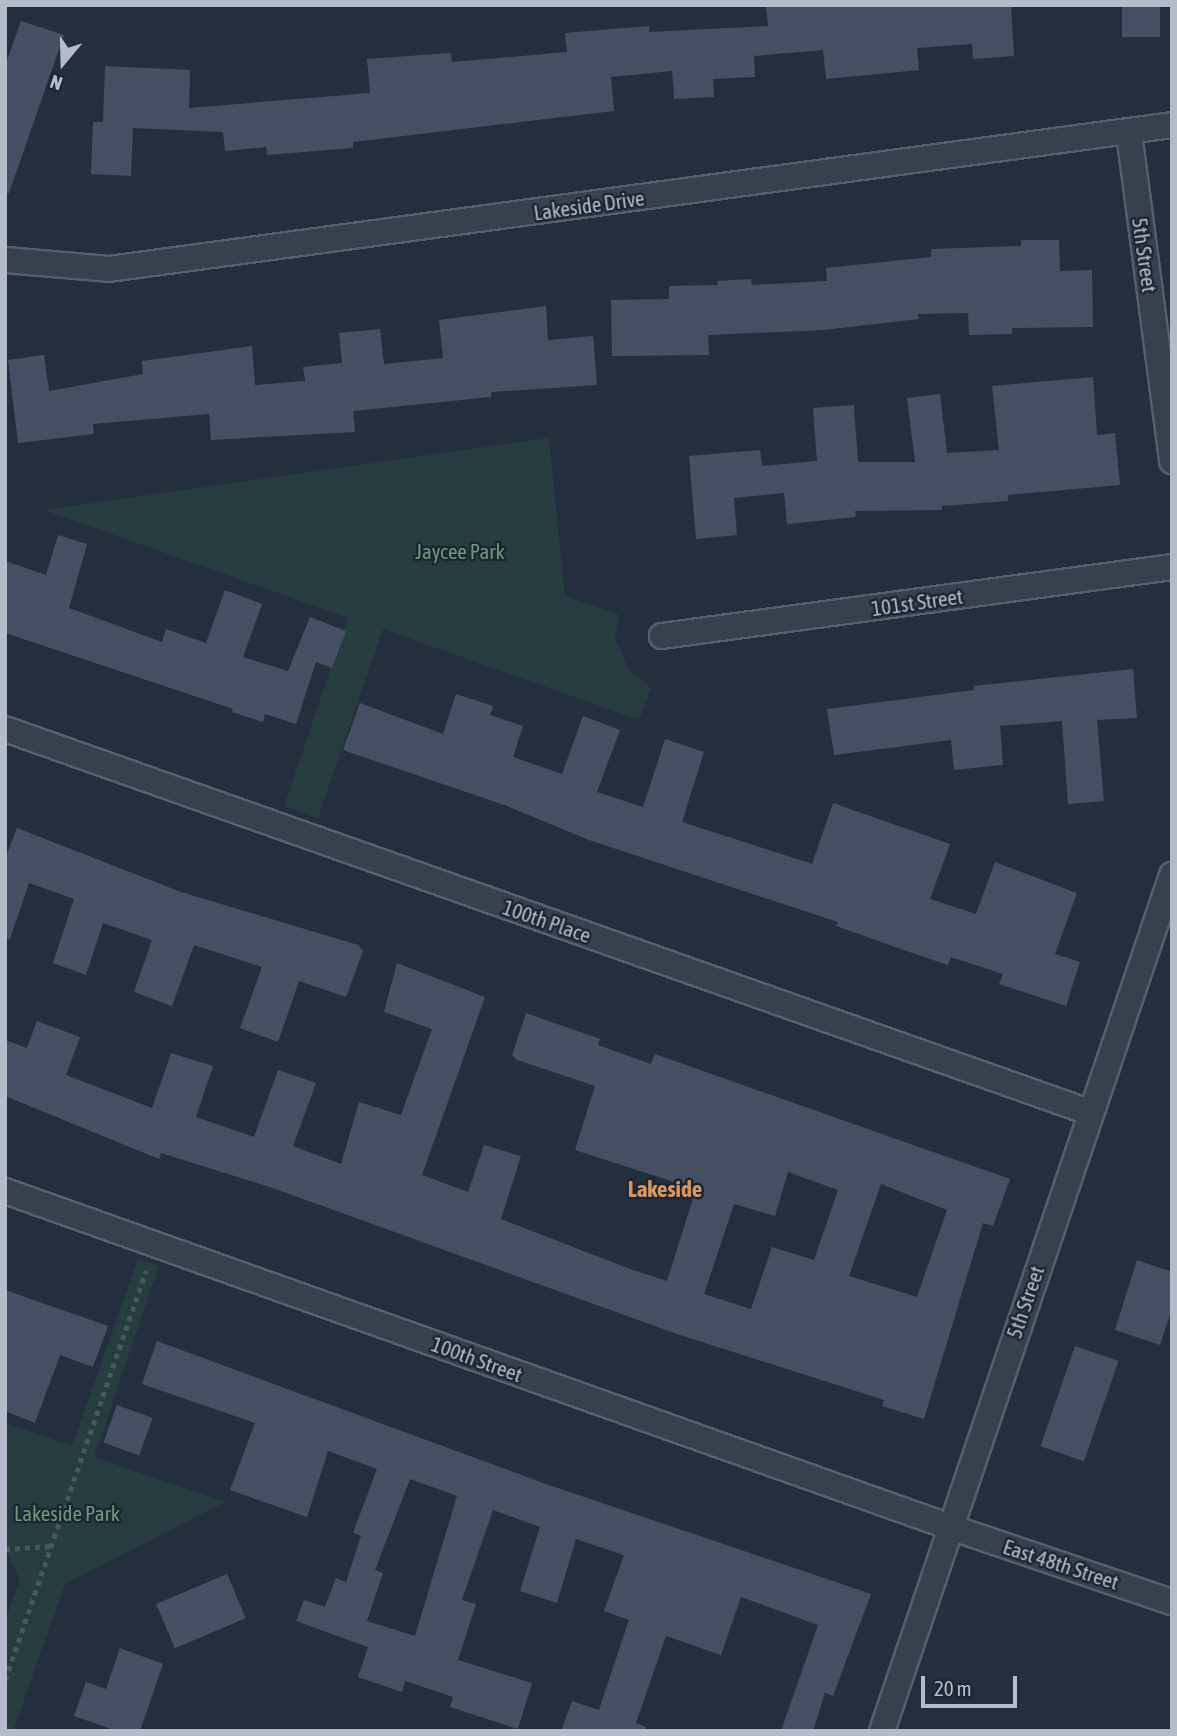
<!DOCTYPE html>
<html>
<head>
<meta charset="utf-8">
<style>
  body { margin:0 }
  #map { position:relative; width:1177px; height:1736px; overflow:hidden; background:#242f3e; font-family:"Asap Condensed",sans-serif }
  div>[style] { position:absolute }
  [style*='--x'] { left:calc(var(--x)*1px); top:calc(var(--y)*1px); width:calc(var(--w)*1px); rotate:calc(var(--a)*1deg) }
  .green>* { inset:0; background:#263c3f }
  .building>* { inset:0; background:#455162; transform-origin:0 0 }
  .path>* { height:4.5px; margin-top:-2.25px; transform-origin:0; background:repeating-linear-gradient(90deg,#44595c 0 5px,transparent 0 10px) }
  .roads { filter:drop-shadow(2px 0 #565f6c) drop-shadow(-2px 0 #565f6c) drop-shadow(0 2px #565f6c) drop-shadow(0 -2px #565f6c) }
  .street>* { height:24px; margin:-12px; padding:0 12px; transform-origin:12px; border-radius:12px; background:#38414e }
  span { translate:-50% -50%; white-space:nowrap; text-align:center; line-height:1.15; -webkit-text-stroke:5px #1d2633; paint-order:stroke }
  .street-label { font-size:21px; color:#b4bcc9 }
  .park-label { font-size:21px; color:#6b9a76 }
  .neighbourhood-label { font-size:23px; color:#d59563; font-weight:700 }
  .frame { position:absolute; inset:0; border:7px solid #b4bcc9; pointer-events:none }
  .north { position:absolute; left:28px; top:28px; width:70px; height:70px; -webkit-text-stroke:5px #1d2633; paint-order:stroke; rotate:199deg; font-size:19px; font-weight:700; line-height:28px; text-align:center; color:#b4bcc9 }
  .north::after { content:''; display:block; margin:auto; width:24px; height:32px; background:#b4bcc9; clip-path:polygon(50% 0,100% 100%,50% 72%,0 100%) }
  .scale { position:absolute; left:921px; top:1676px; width:96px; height:32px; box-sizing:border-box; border:4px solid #b4bcc9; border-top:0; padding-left:9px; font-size:21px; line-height:24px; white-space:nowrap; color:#b4bcc9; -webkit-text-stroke:5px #1d2633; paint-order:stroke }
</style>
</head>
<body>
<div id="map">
  <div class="green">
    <div style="clip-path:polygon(549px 438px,565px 596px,619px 615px,615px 638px,628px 668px,651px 688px,639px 720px,383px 629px,318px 818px,284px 806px,348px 618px,44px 510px)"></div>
    <div style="clip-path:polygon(138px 1259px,159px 1266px,94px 1457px,225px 1502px,65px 1584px,13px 1731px,5px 1731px,5px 1621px,20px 1580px,5px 1548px,5px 1423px,72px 1446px)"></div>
  </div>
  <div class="building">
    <div style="clip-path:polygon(766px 5px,1011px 5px,1014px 56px,973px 59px,972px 44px,917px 48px,919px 70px,826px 79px,823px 50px,754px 56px,755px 77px,713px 79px,714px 97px,674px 99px,672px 71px,611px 77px,614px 111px,353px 142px,353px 148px,267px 155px,266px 147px,225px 151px,223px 132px,133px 128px,131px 176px,91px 174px,93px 122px,103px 122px,105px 66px,190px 70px,189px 108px,370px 93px,367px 59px,451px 53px,452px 62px,567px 52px,565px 33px,649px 26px,649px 32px,768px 26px)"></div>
    <div style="left:1122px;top:5px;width:38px;height:32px"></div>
    <div style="clip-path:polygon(21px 21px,64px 35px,9px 193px,5px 193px,5px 66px)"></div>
    <div style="clip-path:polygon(1021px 240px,1059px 240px,1060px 271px,1092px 270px,1093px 327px,1012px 328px,1012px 334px,969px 335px,968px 313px,918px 314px,919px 319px,823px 330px,708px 335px,709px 355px,612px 356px,611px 300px,669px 299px,669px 286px,718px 285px,717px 281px,751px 279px,752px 285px,827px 281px,826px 268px,931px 257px,931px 249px,1021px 246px)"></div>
    <div style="clip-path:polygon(546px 306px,548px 340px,593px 336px,597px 385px,491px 392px,491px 397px,353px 411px,355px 432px,211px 440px,209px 414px,93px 424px,94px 434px,18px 443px,8px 360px,44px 355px,49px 391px,143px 374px,142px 361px,252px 346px,255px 385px,305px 381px,303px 367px,342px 363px,339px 333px,380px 329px,384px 364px,443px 358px,439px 320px)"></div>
    <div style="clip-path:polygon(1093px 377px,1097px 435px,1115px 433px,1120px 485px,1008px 495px,1008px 501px,942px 506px,942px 510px,855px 511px,856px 517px,787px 524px,784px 493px,734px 498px,737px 535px,696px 539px,689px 456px,760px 450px,762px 466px,817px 461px,813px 408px,854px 405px,858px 462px,915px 462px,907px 398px,940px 394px,947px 453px,999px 450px,992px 386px)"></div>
    <div style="clip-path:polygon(58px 535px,87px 544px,69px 608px,162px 642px,166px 629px,206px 643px,225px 590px,262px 604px,243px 657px,288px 671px,310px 617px,346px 631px,332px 668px,316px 662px,296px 724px,265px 714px,263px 722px,232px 712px,233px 709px,5px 633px,5px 561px,46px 575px)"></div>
    <div style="clip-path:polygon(1133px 669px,1137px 718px,1097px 720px,1104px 801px,1068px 804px,1062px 721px,1000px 726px,1003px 765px,954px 770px,951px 740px,834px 755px,827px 709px,974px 690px,974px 686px)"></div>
    <div style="clip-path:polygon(456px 694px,493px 706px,490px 715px,523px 726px,513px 757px,562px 774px,583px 716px,620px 730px,597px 792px,643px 807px,665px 739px,704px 752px,682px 822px,812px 864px,833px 803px,950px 844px,930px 899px,976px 914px,995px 862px,1077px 893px,1055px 954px,1080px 962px,1066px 1006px,999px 984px,1003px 974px,951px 957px,948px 965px,918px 955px,836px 926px,838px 922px,589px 840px,507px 806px,343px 750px,360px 703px,443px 734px)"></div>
    <div style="clip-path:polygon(17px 828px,181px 892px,358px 945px,363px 951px,346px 997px,299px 981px,278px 1042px,240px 1028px,262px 967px,194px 945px,172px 1006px,134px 992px,152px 940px,103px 923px,86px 975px,53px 963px,74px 899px,29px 883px,10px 939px,5px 938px,5px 859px)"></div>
    <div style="clip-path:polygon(evenodd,397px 963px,485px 997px,422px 1175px,468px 1192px,484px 1145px,521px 1156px,501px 1219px,630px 1269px,667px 1281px,696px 1189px,575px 1150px,595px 1086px,517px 1060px,512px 1055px,526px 1013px,600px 1039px,598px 1045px,651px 1064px,655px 1054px,1010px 1179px,993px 1226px,983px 1223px,924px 1419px,882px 1406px,884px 1400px,677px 1334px,270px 1187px,161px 1153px,159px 1159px,5px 1096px,5px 1040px,27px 1048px,37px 1021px,80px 1037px,66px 1075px,152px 1108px,171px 1053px,213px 1066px,196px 1117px,254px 1137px,278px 1070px,316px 1083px,293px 1146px,341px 1164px,359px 1102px,401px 1115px,432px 1029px,384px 1012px,397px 963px,788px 1172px,838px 1190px,814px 1260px,772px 1247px,751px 1309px,704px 1294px,734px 1204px,775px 1216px,788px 1172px,397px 963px,881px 1184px,947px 1210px,917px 1297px,849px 1276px,881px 1184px)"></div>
    <div style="clip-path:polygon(1137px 1260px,1172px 1272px,1172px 1309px,1160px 1345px,1115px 1330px)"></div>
    <div style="clip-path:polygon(5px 1290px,108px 1326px,93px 1367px,60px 1355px,35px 1423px,5px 1411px)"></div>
    <div style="clip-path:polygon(evenodd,157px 1341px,546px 1484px,871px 1594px,833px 1696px,825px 1693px,813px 1731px,781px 1731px,818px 1625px,741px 1597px,721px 1655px,666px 1636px,636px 1723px,646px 1727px,645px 1731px,561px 1731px,572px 1701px,599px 1710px,629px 1620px,604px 1611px,624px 1555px,576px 1539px,557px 1603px,520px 1591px,540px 1527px,493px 1510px,462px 1600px,476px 1604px,458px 1660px,532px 1683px,518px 1729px,450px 1707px,453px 1697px,405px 1681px,402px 1692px,358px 1677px,368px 1647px,296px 1621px,304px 1600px,325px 1607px,336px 1578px,346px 1582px,361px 1536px,353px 1533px,377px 1469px,328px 1451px,307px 1517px,230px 1490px,255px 1423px,142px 1384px,157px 1341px,410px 1479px,457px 1496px,415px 1636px,367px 1621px,383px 1573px,375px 1570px,410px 1479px)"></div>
    <div style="left:1075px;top:1346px;width:46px;height:106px;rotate:19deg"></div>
    <div style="left:117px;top:1405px;width:38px;height:40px;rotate:20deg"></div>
    <div style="left:227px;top:1574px;width:48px;height:77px;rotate:67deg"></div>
    <div style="clip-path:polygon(120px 1648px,163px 1664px,140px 1731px,117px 1731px,74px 1716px,86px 1682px,106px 1689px)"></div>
  </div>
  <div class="path">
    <div style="--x:5;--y:1549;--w:47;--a:-3.7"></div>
    <div style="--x:5;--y:1680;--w:433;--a:-71"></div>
  </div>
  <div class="roads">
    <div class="street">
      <div style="--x:1129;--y:133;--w:331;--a:82.5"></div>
      <div style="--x:5;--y:260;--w:104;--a:4.9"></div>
      <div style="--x:109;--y:269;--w:1073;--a:-7.71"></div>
      <div style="--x:662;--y:636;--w:515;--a:-7.7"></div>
      <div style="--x:5;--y:729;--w:1150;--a:19.46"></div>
      <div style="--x:5;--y:1191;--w:1003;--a:19.57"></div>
      <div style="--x:950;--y:1527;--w:234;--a:18.7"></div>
      <div style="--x:882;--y:1731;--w:904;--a:-71.28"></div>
    </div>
  </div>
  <div class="street-label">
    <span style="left:589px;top:205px;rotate:-8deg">Lakeside Drive</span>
    <span style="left:1145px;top:255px;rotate:82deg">5th Street</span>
    <span style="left:917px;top:602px;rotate:-8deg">101st Street</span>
    <span style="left:547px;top:921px;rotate:19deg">100th Place</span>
    <span style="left:1025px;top:1302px;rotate:-71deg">5th Street</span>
    <span style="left:477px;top:1359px;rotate:20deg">100th Street</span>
    <span style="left:1061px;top:1564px;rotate:18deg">East 48th Street</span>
  </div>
  <div class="park-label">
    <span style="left:460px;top:551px">Jaycee Park</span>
    <span style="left:67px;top:1513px">Lakeside Park</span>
  </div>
  <div class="neighbourhood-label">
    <span style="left:665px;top:1189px">Lakeside</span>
  </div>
  <div class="frame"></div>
  <div class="north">N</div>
  <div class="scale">20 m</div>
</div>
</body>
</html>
